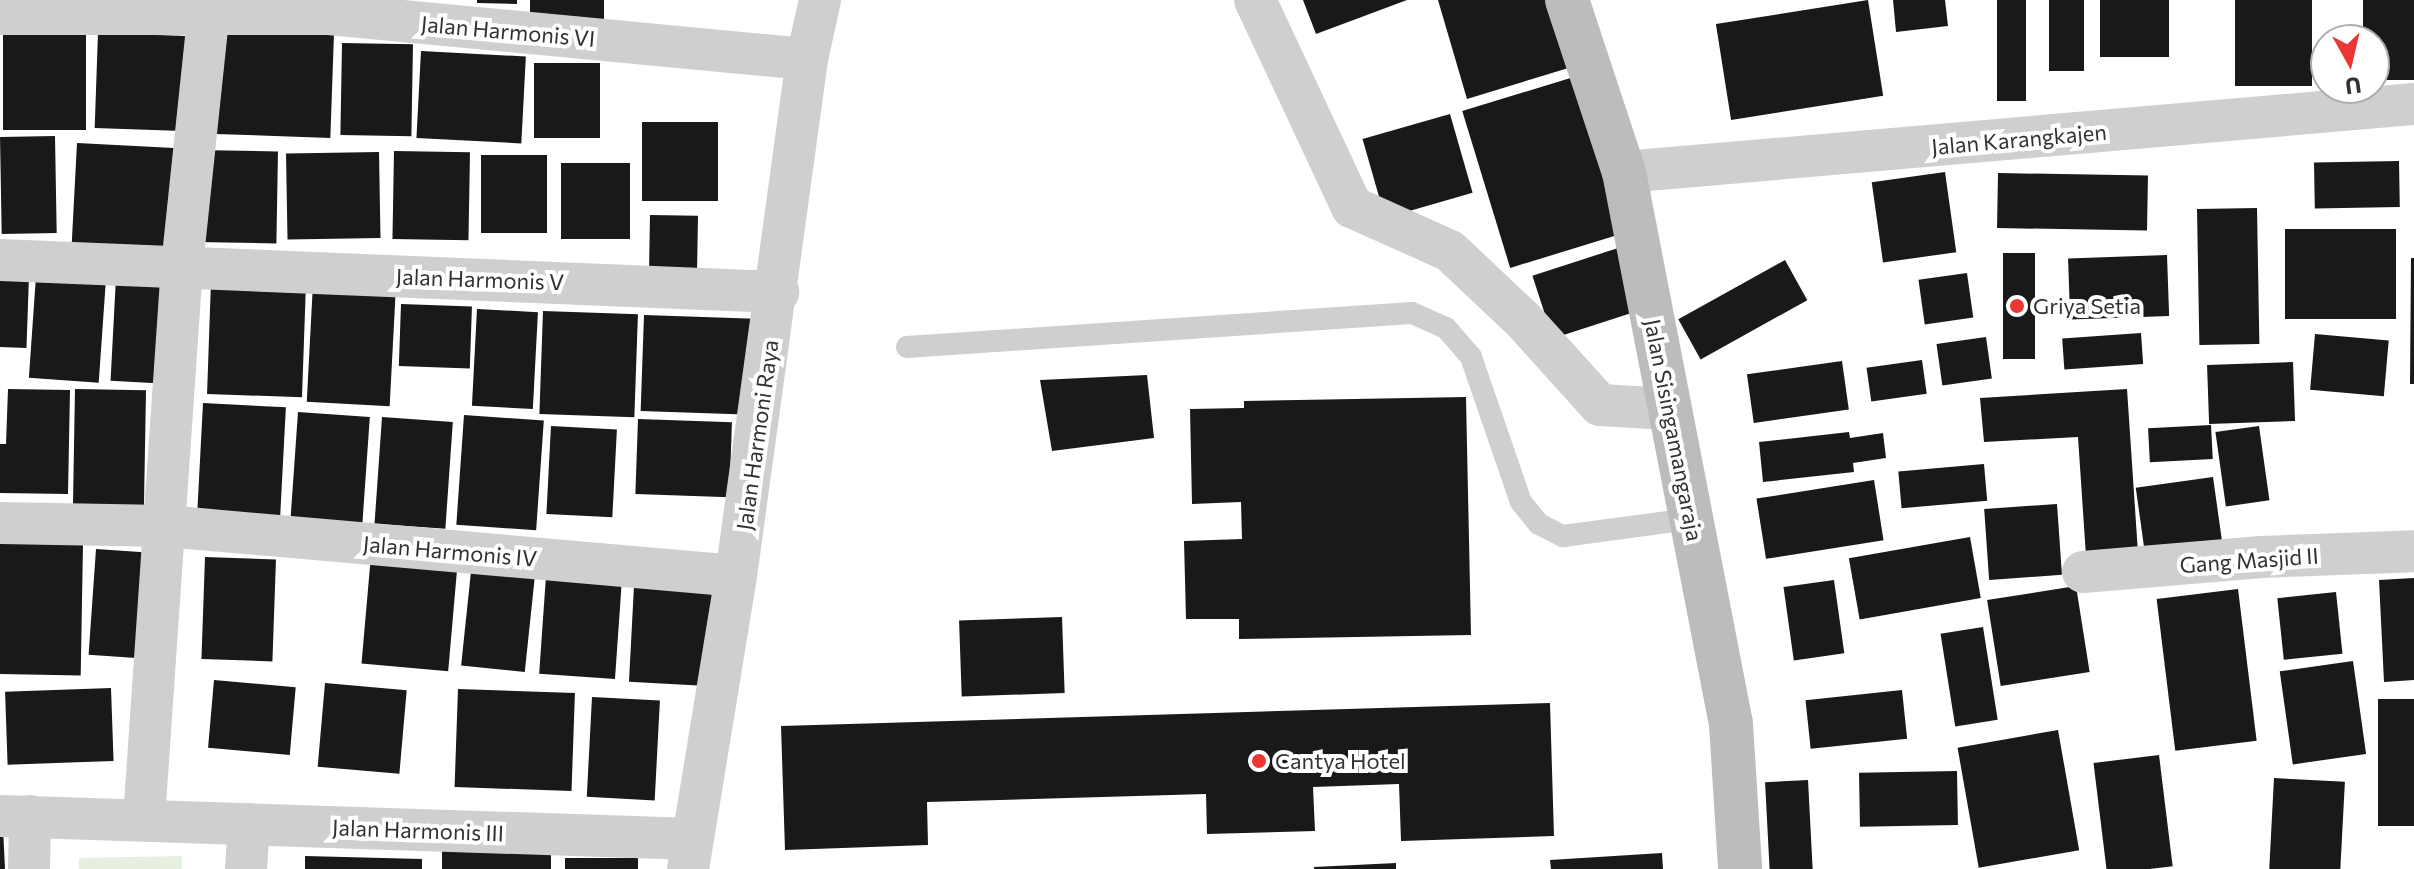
<!DOCTYPE html>
<html>
<head>
<meta charset="utf-8">
<style>
  body { margin:0 }
  #map { position:relative; width:2414px; height:869px; overflow:hidden; background:#fff; font-family:Commissioner,sans-serif }
  div>[style] { position:absolute }
  [style*='--x'] { left:calc(var(--x)*1px); top:calc(var(--y)*1px); width:calc(var(--w)*1px); rotate:calc(var(--a)*1deg) }
  .green>* { inset:0; background:#e7efe1 }
  .building>* { inset:0; background:#191919; transform-origin:0 0 }
  .service>* { height:22px; margin:-11px; padding:0 11px; transform-origin:11px; border-radius:11px; background:#cfcfcf }
  .minor>* { height:42px; margin:-21px; padding:0 21px; transform-origin:21px; border-radius:21px; background:#cfcfcf }
  .secondary>* { height:44px; margin:-22px; padding:0 22px; transform-origin:22px; border-radius:22px; background:#bcbcbc }
  .dots>* { width:22px; height:22px; translate:-50% -50%; box-sizing:border-box; border:4px solid #fff; border-radius:50% }
  span { translate:-50% -50%; white-space:nowrap; text-align:center; line-height:1.15; -webkit-text-stroke:8px #fff; paint-order:stroke }
  .street-label { font-size:22px; color:#323232 }
  .poi-label { font-size:22px; color:#323232 }
  .left { translate:0 -50%; text-align:left }
  .north { position:absolute; left:2310px; top:24px; width:80px; height:80px; box-sizing:border-box; background:#fff; border:2px solid #adadad; border-radius:50%; rotate:172deg; font-size:22px; font-weight:700; line-height:32px; text-align:center; color:#323232 }
  .north::after { content:''; display:block; margin:auto; width:28px; height:36px; background:#ea3733; clip-path:polygon(50% 0,100% 100%,50% 72%,0 100%) }
</style>
</head>
<body>
<div id="map">
  <div class="green">
    <div style="clip-path:polygon(182px 856px,182px 869px,79px 869px,79px 858px)"></div>
  </div>
  <div class="building">
    <div style="clip-path:polygon(477px 0,517px 0,517px 4px,477px 3px)"></div>
    <div style="left:530px;top:0;width:74px;height:27px"></div>
    <div style="clip-path:polygon(1303px 0,1407px 0,1316px 34px)"></div>
    <div style="clip-path:polygon(1438px 0,1555px 0,1575px 66px,1467px 99px)"></div>
    <div style="left:1868px;top:0;width:97px;height:154px;rotate:81deg"></div>
    <div style="clip-path:polygon(1893px 0,1945px 0,1948px 26px,1896px 32px)"></div>
    <div style="left:1997px;top:0;width:29px;height:101px"></div>
    <div style="left:2049px;top:0;width:35px;height:71px"></div>
    <div style="left:2100px;top:0;width:69px;height:57px"></div>
    <div style="left:2235px;top:0;width:77px;height:86px"></div>
    <div style="clip-path:polygon(2363px 0,2414px 0,2414px 80px,2374px 80px,2374px 40px,2363px 40px)"></div>
    <div style="left:219px;top:31px;width:115px;height:103px;rotate:2deg"></div>
    <div style="left:98px;top:33px;width:88px;height:95px;rotate:2deg"></div>
    <div style="left:3px;top:35px;width:83px;height:95px"></div>
    <div style="left:342px;top:43px;width:71px;height:92px;rotate:1deg"></div>
    <div style="left:421px;top:51px;width:105px;height:87px;rotate:3deg"></div>
    <div style="left:534px;top:63px;width:66px;height:75px"></div>
    <div style="left:1577px;top:76px;width:164px;height:120px;rotate:73deg"></div>
    <div style="left:1450px;top:114px;width:82px;height:91px;rotate:74deg"></div>
    <div style="left:642px;top:122px;width:76px;height:79px"></div>
    <div style="left:55px;top:136px;width:97px;height:55px;rotate:89deg"></div>
    <div style="left:77px;top:143px;width:102px;height:103px;rotate:3deg"></div>
    <div style="left:197px;top:150px;width:81px;height:92px;rotate:1deg"></div>
    <div style="left:394px;top:151px;width:76px;height:88px;rotate:1deg"></div>
    <div style="left:379px;top:152px;width:86px;height:93px;rotate:89deg"></div>
    <div style="left:547px;top:155px;width:78px;height:66px;rotate:90deg"></div>
    <div style="left:2399px;top:161px;width:46px;height:85px;rotate:89deg"></div>
    <div style="left:561px;top:163px;width:69px;height:76px"></div>
    <div style="left:1945px;top:172px;width:81px;height:74px;rotate:82deg"></div>
    <div style="left:1998px;top:173px;width:150px;height:55px;rotate:1deg"></div>
    <div style="left:2257px;top:208px;width:136px;height:60px;rotate:89deg"></div>
    <div style="left:650px;top:215px;width:48px;height:61px;rotate:1deg"></div>
    <div style="left:2285px;top:229px;width:111px;height:90px"></div>
    <div style="left:1618px;top:248px;width:66px;height:90px;rotate:72deg"></div>
    <div style="left:2003px;top:253px;width:32px;height:106px"></div>
    <div style="left:2167px;top:255px;width:61px;height:99px;rotate:88deg"></div>
    <div style="clip-path:polygon(2411px 258px,2414px 258px,2414px 384px,2410px 384px)"></div>
    <div style="left:1785px;top:260px;width:46px;height:122px;rotate:61deg"></div>
    <div style="left:1967px;top:273px;width:45px;height:49px;rotate:82deg"></div>
    <div style="left:0;top:275px;width:29px;height:72px;rotate:2deg"></div>
    <div style="left:36px;top:276px;width:70px;height:102px;rotate:4deg"></div>
    <div style="left:116px;top:277px;width:55px;height:104px;rotate:3deg"></div>
    <div style="left:211px;top:281px;width:95px;height:113px;rotate:2deg"></div>
    <div style="left:313px;top:283px;width:83px;height:119px;rotate:3deg"></div>
    <div style="left:401px;top:304px;width:71px;height:62px;rotate:2deg"></div>
    <div style="left:477px;top:309px;width:61px;height:97px;rotate:3deg"></div>
    <div style="left:543px;top:311px;width:95px;height:103px;rotate:2deg"></div>
    <div style="left:644px;top:315px;width:111px;height:96px;rotate:2deg"></div>
    <div style="left:2141px;top:333px;width:31px;height:79px;rotate:86deg"></div>
    <div style="left:2315px;top:334px;width:74px;height:56px;rotate:5deg"></div>
    <div style="left:1986px;top:337px;width:42px;height:50px;rotate:82deg"></div>
    <div style="left:1922px;top:360px;width:34px;height:56px;rotate:82deg"></div>
    <div style="left:1842px;top:361px;width:49px;height:96px;rotate:82deg"></div>
    <div style="left:2293px;top:362px;width:59px;height:86px;rotate:88deg"></div>
    <div style="clip-path:polygon(1147px 375px,1154px 438px,1052px 451px,1040px 380px)"></div>
    <div style="clip-path:polygon(8px 389px,70px 390px,68px 494px,0 493px,0 444px,6px 444px)"></div>
    <div style="left:75px;top:389px;width:71px;height:118px;rotate:1deg"></div>
    <div style="clip-path:polygon(2127px 389px,2138px 553px,2086px 556px,2078px 437px,1984px 442px,1980px 398px)"></div>
    <div style="clip-path:polygon(1466px 397px,1471px 635px,1239px 639px,1239px 619px,1186px 619px,1184px 541px,1242px 539px,1241px 502px,1192px 504px,1190px 409px,1244px 408px,1244px 401px)"></div>
    <div style="left:203px;top:403px;width:83px;height:112px;rotate:3deg"></div>
    <div style="left:298px;top:412px;width:72px;height:108px;rotate:4deg"></div>
    <div style="left:464px;top:415px;width:80px;height:110px;rotate:4deg"></div>
    <div style="left:382px;top:417px;width:71px;height:107px;rotate:4deg"></div>
    <div style="left:638px;top:419px;width:94px;height:75px;rotate:2deg"></div>
    <div style="left:2211px;top:425px;width:34px;height:63px;rotate:87deg"></div>
    <div style="left:551px;top:426px;width:66px;height:88px;rotate:3deg"></div>
    <div style="left:2259px;top:426px;width:75px;height:44px;rotate:82deg"></div>
    <div style="clip-path:polygon(1849px 432px,1850px 438px,1883px 433px,1886px 458px,1853px 463px,1854px 472px,1763px 482px,1759px 442px)"></div>
    <div style="left:1984px;top:464px;width:37px;height:86px;rotate:85deg"></div>
    <div style="left:2213px;top:477px;width:69px;height:78px;rotate:82deg"></div>
    <div style="left:1874px;top:480px;width:61px;height:119px;rotate:81deg"></div>
    <div style="left:2057px;top:504px;width:71px;height:73px;rotate:86deg"></div>
    <div style="left:1970px;top:537px;width:62px;height:123px;rotate:80deg"></div>
    <div style="left:0;top:543px;width:83px;height:131px;rotate:1deg"></div>
    <div style="left:96px;top:549px;width:55px;height:106px;rotate:4deg"></div>
    <div style="left:371px;top:555px;width:87px;height:109px;rotate:5deg"></div>
    <div style="left:205px;top:557px;width:71px;height:102px;rotate:2deg"></div>
    <div style="left:472px;top:562px;width:64px;height:104px;rotate:6deg"></div>
    <div style="left:546px;top:576px;width:76px;height:98px;rotate:4deg"></div>
    <div style="clip-path:polygon(2414px 578px,2414px 680px,2384px 682px,2379px 580px)"></div>
    <div style="left:1834px;top:580px;width:74px;height:51px;rotate:82deg"></div>
    <div style="left:634px;top:586px;width:83px;height:96px;rotate:3deg"></div>
    <div style="left:2076px;top:586px;width:87px;height:90px;rotate:81deg"></div>
    <div style="left:2238px;top:589px;width:153px;height:82px;rotate:83deg"></div>
    <div style="left:2336px;top:592px;width:62px;height:59px;rotate:84deg"></div>
    <div style="left:1062px;top:617px;width:76px;height:103px;rotate:88deg"></div>
    <div style="left:1983px;top:627px;width:94px;height:43px;rotate:81deg"></div>
    <div style="left:2353px;top:661px;width:94px;height:74px;rotate:82deg"></div>
    <div style="left:214px;top:680px;width:82px;height:68px;rotate:5deg"></div>
    <div style="left:325px;top:683px;width:82px;height:84px;rotate:5deg"></div>
    <div style="left:111px;top:688px;width:73px;height:106px;rotate:88deg"></div>
    <div style="left:458px;top:689px;width:117px;height:98px;rotate:2deg"></div>
    <div style="left:1902px;top:690px;width:49px;height:97px;rotate:84deg"></div>
    <div style="left:592px;top:697px;width:68px;height:100px;rotate:3deg"></div>
    <div style="left:2378px;top:699px;width:36px;height:127px"></div>
    <div style="clip-path:polygon(1550px 703px,1554px 836px,1401px 841px,1399px 784px,1313px 787px,1315px 831px,1207px 834px,1206px 794px,927px 802px,928px 845px,785px 850px,781px 726px)"></div>
    <div style="left:2058px;top:730px;width:122px;height:102px;rotate:80deg"></div>
    <div style="left:2159px;top:755px;width:112px;height:66px;rotate:83deg"></div>
    <div style="left:1957px;top:771px;width:54px;height:98px;rotate:89deg"></div>
    <div style="left:2274px;top:778px;width:71px;height:91px;rotate:3deg"></div>
    <div style="left:1808px;top:780px;width:89px;height:43px;rotate:87deg"></div>
    <div style="clip-path:polygon(0 827px,3px 827px,5px 869px,0 869px)"></div>
    <div style="left:551px;top:851px;width:18px;height:109px;rotate:90deg"></div>
    <div style="clip-path:polygon(1662px 853px,1663px 869px,1551px 869px,1550px 860px)"></div>
    <div style="clip-path:polygon(305px 856px,422px 859px,422px 869px,305px 869px)"></div>
    <div style="left:565px;top:858px;width:73px;height:11px"></div>
    <div style="clip-path:polygon(1396px 863px,1396px 869px,1314px 869px,1314px 867px)"></div>
  </div>
  <div class="service">
    <div style="--x:907;--y:347;--w:506;--a:-3.85"></div>
    <div style="--x:1412;--y:313;--w:37;--a:24"></div>
    <div style="--x:1446;--y:328;--w:38;--a:49"></div>
    <div style="--x:1471;--y:357;--w:153;--a:71"></div>
    <div style="--x:1521;--y:502;--w:28;--a:51"></div>
    <div style="--x:1539;--y:524;--w:27;--a:27"></div>
    <div style="--x:1563;--y:536;--w:129;--a:-7.6"></div>
  </div>
  <div class="minor">
    <div style="--x:1255;--y:0;--w:229;--a:64.9"></div>
    <div style="--x:1352;--y:207;--w:107;--a:24.2"></div>
    <div style="--x:1450;--y:251;--w:102;--a:43.4"></div>
    <div style="--x:1524;--y:321;--w:113;--a:47.9"></div>
    <div style="--x:1600;--y:405;--w:69;--a:3.3"></div>
    <div style="--x:0;--y:14;--w:329;--a:0"></div>
    <div style="--x:329;--y:14;--w:480;--a:5.4"></div>
    <div style="--x:1624;--y:172;--w:793;--a:-4.92"></div>
    <div style="--x:0;--y:260;--w:779;--a:2.36"></div>
    <div style="--x:0;--y:523;--w:165;--a:1"></div>
    <div style="--x:165;--y:526;--w:573;--a:5"></div>
    <div style="--x:2083;--y:572;--w:179;--a:-4.8"></div>
    <div style="--x:2261;--y:557;--w:153;--a:-2.2"></div>
    <div style="--x:0;--y:816;--w:693;--a:1.9"></div>
    <div style="--x:144;--y:819;--w:554;--a:-86.07"></div>
    <div style="--x:182;--y:266;--w:267;--a:-84"></div>
    <div style="--x:29;--y:869;--w:53;--a:-88.9"></div>
    <div style="--x:246;--y:869;--w:45;--a:-86.2"></div>
    <div style="--x:688;--y:869;--w:297;--a:-80.7"></div>
    <div style="--x:736;--y:576;--w:522;--a:-82.18"></div>
    <div style="--x:807;--y:59;--w:60;--a:-77.6"></div>
  </div>
  <div class="secondary">
    <div style="--x:1567;--y:0;--w:181;--a:71.7"></div>
    <div style="--x:1624;--y:172;--w:562;--a:79.03"></div>
    <div style="--x:1731;--y:724;--w:145;--a:86.4"></div>
  </div>
  <div class="dots">
    <div style="left:2017px;top:306px;background:#ea3733"></div>
    <div style="left:1259px;top:761px;background:#ea3733"></div>
  </div>
  <div class="street-label">
    <span style="left:508px;top:31px;rotate:5deg">Jalan Harmonis VI</span>
    <span style="left:2019px;top:139px;rotate:-5deg">Jalan Karangkajen</span>
    <span style="left:480px;top:279px;rotate:2deg">Jalan Harmonis V</span>
    <span style="left:1674px;top:430px;rotate:79deg">Jalan Sisingamangaraja</span>
    <span style="left:757px;top:435px;rotate:-82deg">Jalan Harmoni Raya</span>
    <span style="left:450px;top:551px;rotate:5deg">Jalan Harmonis IV</span>
    <span style="left:2249px;top:560px;rotate:-4deg">Gang Masjid II</span>
    <span style="left:418px;top:830px;rotate:2deg">Jalan Harmonis III</span>
  </div>
  <div class="poi-label">
    <span class="left" style="left:2033px;top:306px">Griya Setia</span>
    <span class="left" style="left:1275px;top:761px">Cantya Hotel</span>
  </div>
  <div class="north">U</div>
</div>
</body>
</html>
